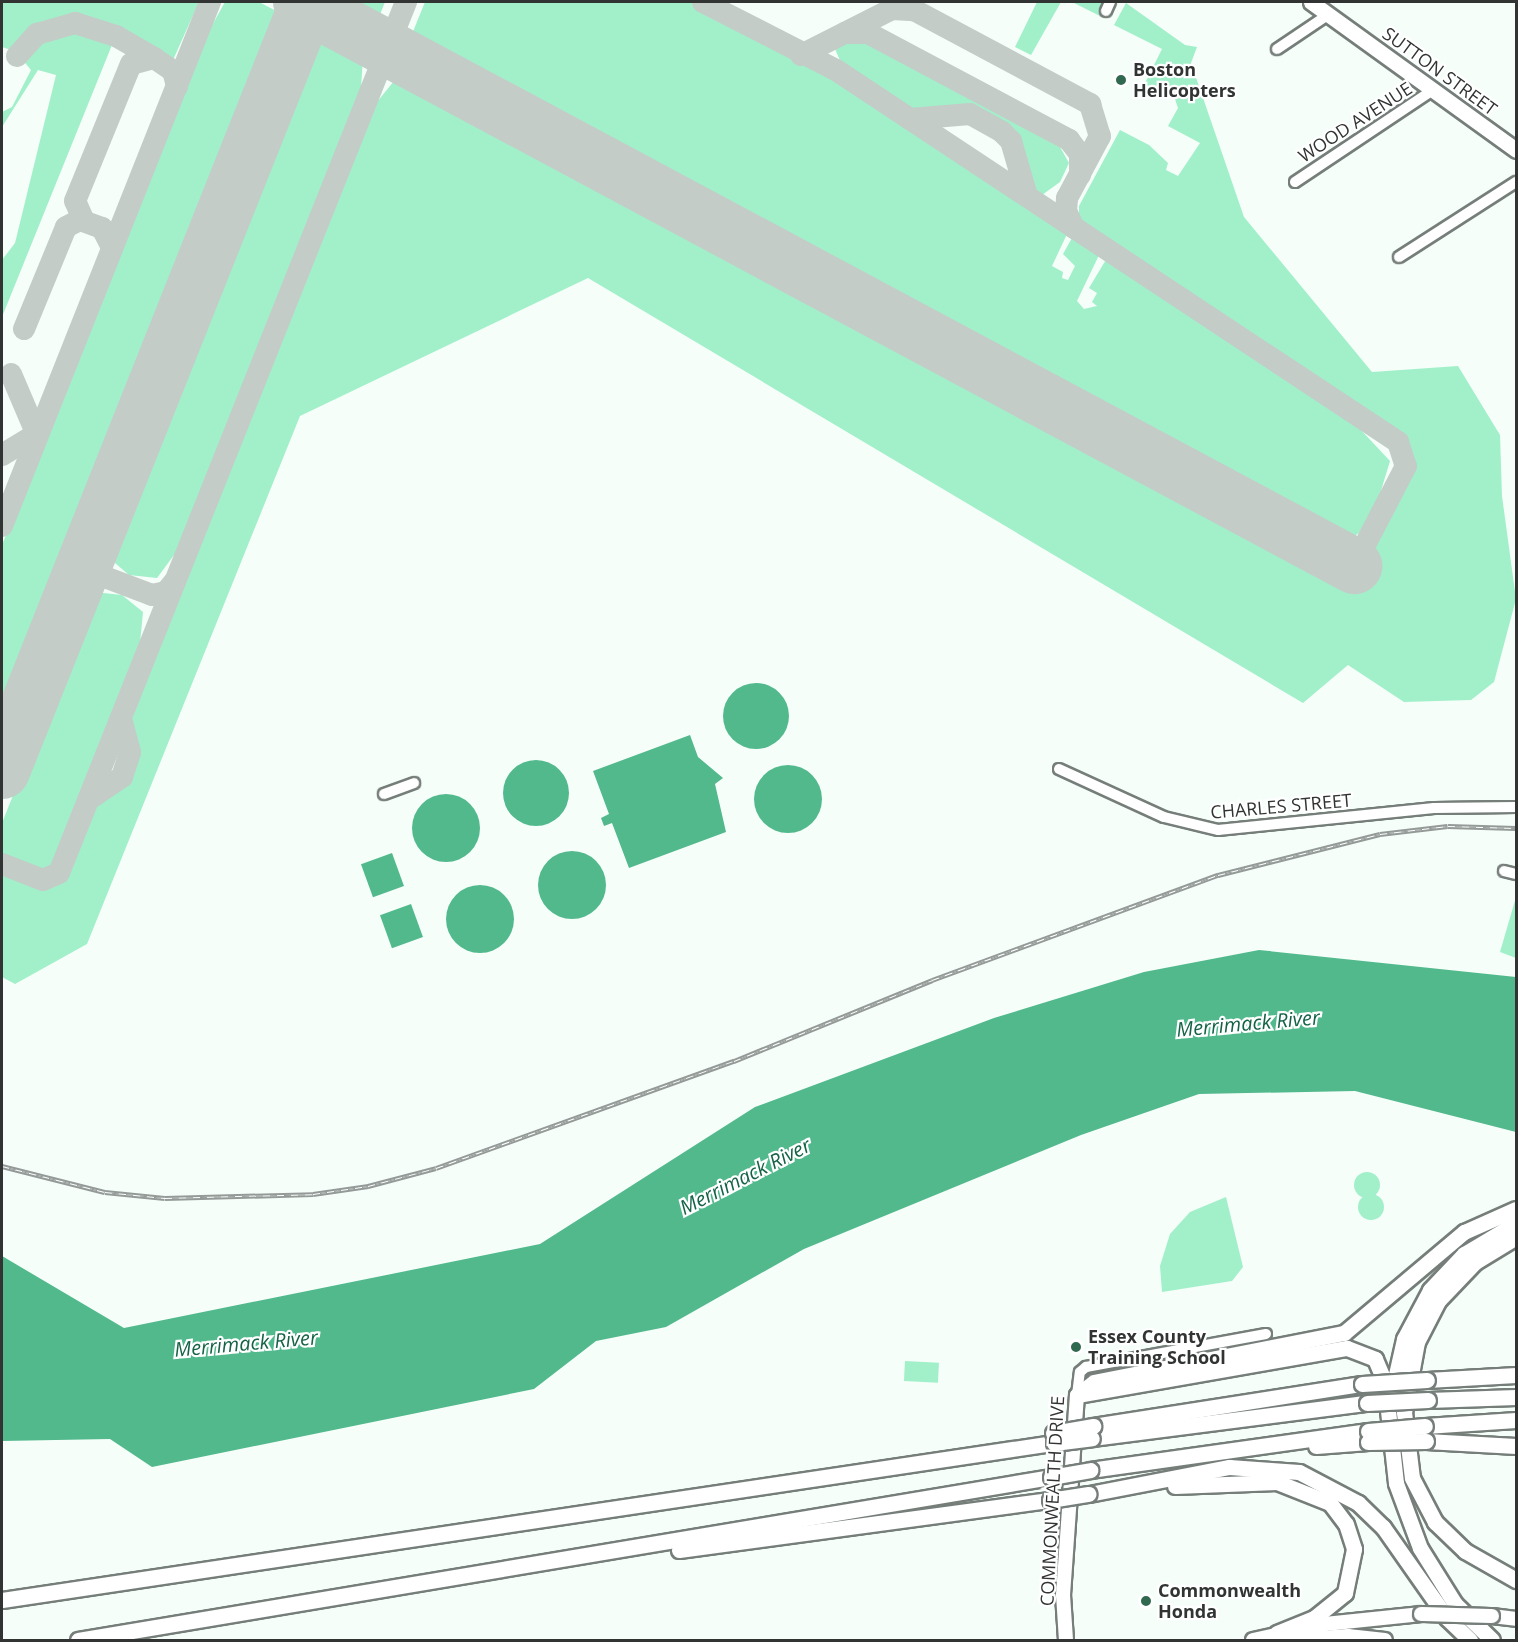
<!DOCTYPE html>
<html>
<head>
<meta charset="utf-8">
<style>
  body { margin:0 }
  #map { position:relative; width:1518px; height:1642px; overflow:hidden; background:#f5fef9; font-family:"Open Sans",sans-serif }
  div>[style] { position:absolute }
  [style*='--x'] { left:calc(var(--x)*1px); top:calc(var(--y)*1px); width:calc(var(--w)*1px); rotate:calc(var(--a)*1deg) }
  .green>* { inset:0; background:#a1f0ca; transform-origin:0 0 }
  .round { border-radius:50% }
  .water>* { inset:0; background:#52b98d; transform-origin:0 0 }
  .taxiway>* { height:22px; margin:-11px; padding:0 11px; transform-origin:11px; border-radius:11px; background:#c4ccc8 }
  .runway>* { height:56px; margin:-28px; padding:0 28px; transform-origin:28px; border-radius:28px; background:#c4ccc8 }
  .roads { filter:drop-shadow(2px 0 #767e7a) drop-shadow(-2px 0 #767e7a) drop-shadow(0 2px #767e7a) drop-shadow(0 -2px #767e7a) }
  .minor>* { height:10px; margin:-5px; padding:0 5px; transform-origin:5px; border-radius:5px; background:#fff }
  .major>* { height:14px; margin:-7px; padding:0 7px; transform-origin:7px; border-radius:7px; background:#fff }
  .highway>* { height:15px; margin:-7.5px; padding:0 7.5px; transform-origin:7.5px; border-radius:7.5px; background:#fff }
  .rail>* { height:4.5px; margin-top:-2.25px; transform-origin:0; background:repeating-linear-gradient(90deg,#fff 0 7px,#949a97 0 14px); box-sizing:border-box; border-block:2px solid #949a97 }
  .bridges { filter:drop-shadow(2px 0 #767e7a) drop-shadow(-2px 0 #767e7a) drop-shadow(0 2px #767e7a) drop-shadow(0 -2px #767e7a) }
  .major-bridge>* { height:14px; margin:-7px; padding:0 7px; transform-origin:7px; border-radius:7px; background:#fff }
  .highway-bridge>* { height:15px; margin:-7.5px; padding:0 7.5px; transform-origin:7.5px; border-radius:7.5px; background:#fff }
  .dots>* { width:16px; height:16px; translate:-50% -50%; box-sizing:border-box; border:3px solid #fff; border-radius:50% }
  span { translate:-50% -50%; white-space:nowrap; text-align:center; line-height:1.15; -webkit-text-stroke:4.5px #fff; paint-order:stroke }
  .poi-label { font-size:18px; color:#313433; font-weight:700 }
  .left { translate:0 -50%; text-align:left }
  .street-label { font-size:18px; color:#313433 }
  .water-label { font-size:20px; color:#156346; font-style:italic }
  .frame { position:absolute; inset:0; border:3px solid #313433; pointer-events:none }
</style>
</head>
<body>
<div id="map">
  <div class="green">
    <div style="clip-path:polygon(2px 2px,199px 2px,173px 60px,101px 23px,80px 19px,37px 27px,14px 51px,2px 47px)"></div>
    <div style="clip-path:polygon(225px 2px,259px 2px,282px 14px,2px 720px,2px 545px,201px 45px)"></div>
    <div style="clip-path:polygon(340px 2px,385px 2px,377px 22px)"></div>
    <div style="clip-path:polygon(425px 2px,691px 2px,831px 75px,1068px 232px,1052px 266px,1063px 272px,1062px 278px,1068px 280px,1075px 266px,1063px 254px,1073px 236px,1100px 253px,1077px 301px,1084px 309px,1097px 306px,1092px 302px,1097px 293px,1089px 288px,1107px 258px,1360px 429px,1390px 461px,1376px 507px,1359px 533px,1349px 540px,1342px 538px,410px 39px)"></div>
    <div style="clip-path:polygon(1037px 2px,1061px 2px,1031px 55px,1015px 47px)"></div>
    <div style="clip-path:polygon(1072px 2px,1110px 2px,1102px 17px)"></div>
    <div style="clip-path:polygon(1126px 3px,1185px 45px,1197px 47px,1191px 63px,1244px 217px,1372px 372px,1458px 366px,1500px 435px,1502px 496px,1516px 599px,1494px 682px,1471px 700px,1404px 702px,1348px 665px,1303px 703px,588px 278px,300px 416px,87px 944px,15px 984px,2px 977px,2px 871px,37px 885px,58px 883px,96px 800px,123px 789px,138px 752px,127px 723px,377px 102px,398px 76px,1350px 587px,1412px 471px,1409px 446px,1079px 220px,1079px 206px,1120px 130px,1149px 145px,1168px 163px,1166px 170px,1178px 176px,1200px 143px,1168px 126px,1178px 108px,1175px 99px,1144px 85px,1162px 49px,1114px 25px)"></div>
    <div style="clip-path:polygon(72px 28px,114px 40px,2px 317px,2px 260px,15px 243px,56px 75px,38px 70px,2px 127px,2px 112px,12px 107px,31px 70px,21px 58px,31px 43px,48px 32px)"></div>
    <div style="clip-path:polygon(317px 32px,363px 58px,361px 88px,339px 152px,177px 551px,157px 578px,129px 575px,108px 557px)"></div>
    <div style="clip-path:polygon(849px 38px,858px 38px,1060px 147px,1069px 163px,1060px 182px,1042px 195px,1028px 189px,1017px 134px,974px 106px,916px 115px,842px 65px,835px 49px)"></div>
    <div style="clip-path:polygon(94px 592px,122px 595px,143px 612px,140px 643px,59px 856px,47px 869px,30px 868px,2px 857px,2px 823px)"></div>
    <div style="clip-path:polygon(1516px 897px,1516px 958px,1500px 952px)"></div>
    <div class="round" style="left:1354px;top:1172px;width:26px;height:26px"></div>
    <div class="round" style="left:1358px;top:1194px;width:26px;height:26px"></div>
    <div style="clip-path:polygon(1226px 1197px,1243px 1267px,1232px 1281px,1162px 1292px,1160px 1266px,1170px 1234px,1190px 1212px)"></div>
    <div style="left:905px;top:1361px;width:34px;height:20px;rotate:3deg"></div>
  </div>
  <div class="water">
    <div class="round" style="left:723px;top:683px;width:66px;height:66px"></div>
    <div style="clip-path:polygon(690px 735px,698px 757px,723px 778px,715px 784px,726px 832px,629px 868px,612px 823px,604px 826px,601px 818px,609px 814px,593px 771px)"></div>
    <div class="round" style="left:503px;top:760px;width:66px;height:66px"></div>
    <div class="round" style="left:754px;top:765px;width:68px;height:68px"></div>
    <div class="round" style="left:412px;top:794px;width:68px;height:68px"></div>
    <div class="round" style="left:538px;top:851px;width:68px;height:68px"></div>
    <div style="left:392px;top:853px;width:35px;height:33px;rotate:70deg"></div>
    <div class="round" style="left:446px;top:885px;width:68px;height:68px"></div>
    <div style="left:411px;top:904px;width:35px;height:33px;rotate:70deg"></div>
    <div style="clip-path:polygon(1259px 950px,1516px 977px,1516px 1132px,1355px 1091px,1199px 1094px,1081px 1135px,804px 1249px,666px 1327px,596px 1341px,534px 1389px,152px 1467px,110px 1439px,2px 1441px,2px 1256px,124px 1328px,540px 1244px,755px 1107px,994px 1018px,1144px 972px)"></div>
  </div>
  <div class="taxiway">
    <div style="--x:703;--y:2;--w:149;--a:27.1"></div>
    <div style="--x:836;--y:70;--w:674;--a:33.5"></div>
    <div style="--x:1398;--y:442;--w:25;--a:72"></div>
    <div style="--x:1406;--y:466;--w:113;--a:117.5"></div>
    <div style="--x:892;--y:9;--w:22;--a:3"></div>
    <div style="--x:914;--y:10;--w:200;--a:28.1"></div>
    <div style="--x:1090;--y:104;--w:34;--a:73"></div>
    <div style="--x:1100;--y:136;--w:70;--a:118"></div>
    <div style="--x:1067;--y:198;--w:13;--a:94"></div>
    <div style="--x:1066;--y:211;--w:19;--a:65"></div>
    <div style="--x:845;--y:33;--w:23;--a:0"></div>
    <div style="--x:868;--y:33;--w:228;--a:28"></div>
    <div style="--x:1069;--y:140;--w:18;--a:52"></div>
    <div style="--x:1080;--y:154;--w:21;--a:90"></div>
    <div style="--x:801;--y:55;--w:115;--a:-26.8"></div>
    <div style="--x:17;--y:56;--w:30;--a:-48"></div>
    <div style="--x:37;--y:34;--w:40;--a:-16"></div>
    <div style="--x:75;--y:23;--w:43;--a:17.6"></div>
    <div style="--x:116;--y:36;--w:44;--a:30.1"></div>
    <div style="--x:910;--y:119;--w:60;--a:-4.8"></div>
    <div style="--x:970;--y:114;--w:37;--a:29"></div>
    <div style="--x:1002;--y:132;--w:13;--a:45"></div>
    <div style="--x:1011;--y:141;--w:57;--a:73.8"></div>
    <div style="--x:84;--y:221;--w:22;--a:-114"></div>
    <div style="--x:75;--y:201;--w:148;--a:-67.8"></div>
    <div style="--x:131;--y:64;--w:24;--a:-15"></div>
    <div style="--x:154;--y:58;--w:23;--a:34"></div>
    <div style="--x:173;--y:71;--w:16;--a:75"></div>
    <div style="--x:24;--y:329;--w:110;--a:-67.6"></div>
    <div style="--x:66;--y:227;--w:16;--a:-27"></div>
    <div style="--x:80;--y:220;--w:23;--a:20"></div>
    <div style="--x:102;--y:228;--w:22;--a:63"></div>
    <div style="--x:11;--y:374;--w:66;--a:66.9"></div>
    <div style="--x:2;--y:455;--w:42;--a:-31.4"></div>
    <div style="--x:2;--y:526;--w:564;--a:-68.35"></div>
    <div style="--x:102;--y:576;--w:53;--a:20.8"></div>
    <div style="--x:152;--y:595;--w:14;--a:-12"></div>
    <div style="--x:166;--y:592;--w:14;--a:-51"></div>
    <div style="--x:48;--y:660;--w:81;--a:-68.2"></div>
    <div style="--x:78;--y:585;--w:26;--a:-21"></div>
    <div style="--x:102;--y:576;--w:25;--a:-116"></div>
    <div style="--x:91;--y:553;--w:81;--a:-69.1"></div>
    <div style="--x:88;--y:800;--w:41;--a:-34.1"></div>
    <div style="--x:122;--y:777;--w:26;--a:-72"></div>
    <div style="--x:130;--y:752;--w:35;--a:-105"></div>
    <div style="--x:2;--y:864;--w:44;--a:21.3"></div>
    <div style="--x:43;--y:880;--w:17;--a:-24"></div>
    <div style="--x:59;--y:873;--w:938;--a:-68.28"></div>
  </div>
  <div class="runway">
    <div style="--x:301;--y:2;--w:1195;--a:28.17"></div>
    <div style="--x:2;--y:771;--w:828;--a:-68.3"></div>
  </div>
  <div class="roads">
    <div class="minor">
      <div style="--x:1106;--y:11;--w:10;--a:-66"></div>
      <div style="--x:1277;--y:49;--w:63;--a:-33.9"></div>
      <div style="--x:1295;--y:182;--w:166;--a:-33.7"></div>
      <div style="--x:1399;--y:257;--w:139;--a:-32.7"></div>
      <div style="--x:1059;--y:769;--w:115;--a:24.6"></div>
      <div style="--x:1164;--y:817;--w:56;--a:13.5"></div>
      <div style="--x:1218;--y:830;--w:217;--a:-5.8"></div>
      <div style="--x:1434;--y:808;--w:82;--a:-0.7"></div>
      <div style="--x:384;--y:794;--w:32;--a:-20"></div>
      <div style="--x:1504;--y:871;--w:12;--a:14"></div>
      <div style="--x:1077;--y:1395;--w:23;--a:-83"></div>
      <div style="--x:1080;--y:1372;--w:8;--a:-40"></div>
      <div style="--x:1086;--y:1367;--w:183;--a:-10.4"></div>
    </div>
    <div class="major">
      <div style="--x:1492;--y:1616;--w:24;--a:7"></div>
      <div style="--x:1066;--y:1640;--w:45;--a:-93.8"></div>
      <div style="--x:1063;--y:1595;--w:200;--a:-86"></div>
      <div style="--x:1253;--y:1640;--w:74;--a:-12.5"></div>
      <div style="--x:1325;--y:1624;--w:97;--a:-5.9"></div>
      <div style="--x:1295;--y:1640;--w:53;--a:-4.3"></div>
      <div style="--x:1348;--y:1636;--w:37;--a:6"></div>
    </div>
    <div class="highway">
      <div style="--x:1311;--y:2;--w:253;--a:35.8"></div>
      <div style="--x:1516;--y:1237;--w:48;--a:148.6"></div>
      <div style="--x:1475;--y:1262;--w:54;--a:133.5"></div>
      <div style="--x:1438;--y:1301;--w:46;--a:117.1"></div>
      <div style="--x:1417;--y:1342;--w:71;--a:100.5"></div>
      <div style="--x:1404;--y:1412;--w:66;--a:83.1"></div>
      <div style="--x:1412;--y:1478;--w:50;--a:62.4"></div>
      <div style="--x:1435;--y:1522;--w:42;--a:44"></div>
      <div style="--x:1465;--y:1551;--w:59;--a:29.6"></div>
      <div style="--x:1427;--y:1380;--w:89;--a:-3.2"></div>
      <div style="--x:1077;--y:1395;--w:21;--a:-37"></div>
      <div style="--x:1094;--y:1382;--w:255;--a:-11.1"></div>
      <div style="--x:1344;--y:1333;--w:157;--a:-40.1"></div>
      <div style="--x:1464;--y:1232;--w:57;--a:-23.9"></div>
      <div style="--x:1077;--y:1395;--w:274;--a:-9.9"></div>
      <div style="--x:1347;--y:1348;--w:30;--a:21"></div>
      <div style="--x:1375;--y:1359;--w:36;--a:67"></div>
      <div style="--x:1428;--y:1400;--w:88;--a:-2"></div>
      <div style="--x:1093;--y:1426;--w:272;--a:-8.9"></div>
      <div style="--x:1425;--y:1426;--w:91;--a:-3.8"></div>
      <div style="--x:1092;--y:1438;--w:277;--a:-7.3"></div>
      <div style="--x:1426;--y:1441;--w:90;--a:3.2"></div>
      <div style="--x:1316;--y:1446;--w:52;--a:-4.4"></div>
      <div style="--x:1090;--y:1470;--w:281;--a:-8"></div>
      <div style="--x:1175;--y:1486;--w:102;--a:-2.2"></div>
      <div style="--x:1277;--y:1482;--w:57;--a:21.6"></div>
      <div style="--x:1330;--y:1503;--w:26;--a:53"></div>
      <div style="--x:1346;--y:1524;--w:26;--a:72"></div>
      <div style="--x:1354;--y:1549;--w:45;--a:101.6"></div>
      <div style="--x:1345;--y:1593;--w:40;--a:141"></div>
      <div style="--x:1314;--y:1618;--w:40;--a:158"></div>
      <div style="--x:1089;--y:1494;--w:143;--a:-10.9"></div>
      <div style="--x:1229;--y:1467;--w:70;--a:4.1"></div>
      <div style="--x:1299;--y:1472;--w:67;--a:27.7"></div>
      <div style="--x:1358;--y:1503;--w:35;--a:44"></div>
      <div style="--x:1383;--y:1527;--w:111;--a:54.9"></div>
      <div style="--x:1447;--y:1618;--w:32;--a:44"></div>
      <div style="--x:679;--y:1550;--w:374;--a:-7.7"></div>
      <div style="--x:2;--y:1600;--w:1063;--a:-8.5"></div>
      <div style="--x:78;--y:1640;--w:987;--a:-9.51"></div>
      <div style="--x:1492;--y:1640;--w:52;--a:-135.8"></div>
      <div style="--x:1455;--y:1604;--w:66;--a:-122"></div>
      <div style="--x:1420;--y:1548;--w:69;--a:-110.3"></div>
      <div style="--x:1396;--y:1483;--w:73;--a:-96.3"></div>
      <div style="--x:1388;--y:1410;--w:73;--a:-77.3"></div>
      <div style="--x:1404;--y:1339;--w:55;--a:-62"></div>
      <div style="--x:1430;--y:1290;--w:50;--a:-46.6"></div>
      <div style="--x:1464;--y:1254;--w:61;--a:-30.8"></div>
    </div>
  </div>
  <div class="rail">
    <div style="--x:2;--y:1166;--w:106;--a:14.2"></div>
    <div style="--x:105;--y:1192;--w:60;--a:5.7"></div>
    <div style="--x:165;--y:1198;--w:148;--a:-1.5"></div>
    <div style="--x:313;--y:1194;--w:56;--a:-8.3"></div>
    <div style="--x:368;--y:1186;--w:70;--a:-14.8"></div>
    <div style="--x:436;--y:1168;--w:317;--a:-19.8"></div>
    <div style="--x:734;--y:1061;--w:214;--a:-22.2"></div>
    <div style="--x:932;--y:980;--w:305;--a:-20.2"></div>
    <div style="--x:1218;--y:875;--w:167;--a:-14.2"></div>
    <div style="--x:1380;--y:834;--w:68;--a:-6.7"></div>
    <div style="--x:1448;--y:826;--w:68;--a:1.7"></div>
  </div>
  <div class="bridges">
    <div class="major-bridge">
      <div style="--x:1421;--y:1614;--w:71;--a:1.6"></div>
    </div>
    <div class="highway-bridge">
      <div style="--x:1362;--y:1384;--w:65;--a:-3.5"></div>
      <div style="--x:1367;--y:1403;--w:61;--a:-2.8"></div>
      <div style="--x:1368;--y:1431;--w:57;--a:-5"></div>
      <div style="--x:1053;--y:1433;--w:41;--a:-9.9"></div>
      <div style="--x:1368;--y:1442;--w:58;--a:-1"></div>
      <div style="--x:1054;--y:1443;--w:38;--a:-7"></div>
      <div style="--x:1051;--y:1477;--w:40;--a:-10"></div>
      <div style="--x:1050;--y:1500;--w:39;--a:-9"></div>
    </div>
  </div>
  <div class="dots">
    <div style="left:1121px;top:80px;background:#306850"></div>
    <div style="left:1076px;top:1347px;background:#306850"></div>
    <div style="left:1146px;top:1601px;background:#306850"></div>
  </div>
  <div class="poi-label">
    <span class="left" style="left:1133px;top:80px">Boston<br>Helicopters</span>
    <span class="left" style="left:1088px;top:1347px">Essex County<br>Training School</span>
    <span class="left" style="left:1158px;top:1601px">Commonwealth<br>Honda</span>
  </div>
  <div class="street-label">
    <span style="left:1440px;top:71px;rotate:36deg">SUTTON STREET</span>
    <span style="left:1355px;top:122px;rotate:-33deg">WOOD AVENUE</span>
    <span style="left:1281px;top:806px;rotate:-5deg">CHARLES STREET</span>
    <span style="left:1052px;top:1501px;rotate:-87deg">COMMONWEALTH DRIVE</span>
  </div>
  <div class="water-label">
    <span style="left:1248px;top:1023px;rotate:-5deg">Merrimack River</span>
    <span style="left:745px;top:1176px;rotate:-27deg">Merrimack River</span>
    <span style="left:246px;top:1343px;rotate:-5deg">Merrimack River</span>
  </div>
  <div class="frame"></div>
</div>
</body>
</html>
